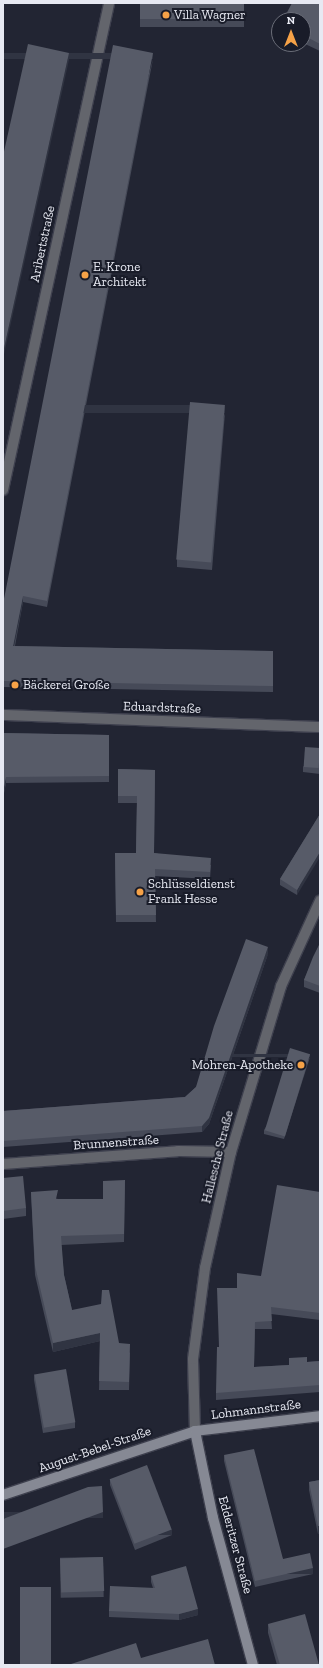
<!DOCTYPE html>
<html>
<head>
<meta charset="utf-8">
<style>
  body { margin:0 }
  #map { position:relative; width:323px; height:1668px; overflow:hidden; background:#222533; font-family:"Zilla Slab",serif }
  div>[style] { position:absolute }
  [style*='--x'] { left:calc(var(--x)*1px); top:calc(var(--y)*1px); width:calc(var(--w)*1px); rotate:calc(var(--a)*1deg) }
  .roads { filter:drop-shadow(1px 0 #3e404e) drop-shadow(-1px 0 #3e404e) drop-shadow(0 1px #3e404e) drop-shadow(0 -1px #3e404e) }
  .street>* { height:10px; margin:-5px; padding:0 5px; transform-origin:5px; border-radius:5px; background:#63656c }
  .secondary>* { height:10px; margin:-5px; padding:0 5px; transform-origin:5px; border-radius:5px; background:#868994 }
  .wall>* { inset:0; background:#464a58; transform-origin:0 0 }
  .shaded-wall>* { inset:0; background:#303442; transform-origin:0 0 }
  .building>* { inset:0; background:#575b68; transform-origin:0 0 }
  .dots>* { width:11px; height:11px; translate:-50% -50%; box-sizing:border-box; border:2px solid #191c29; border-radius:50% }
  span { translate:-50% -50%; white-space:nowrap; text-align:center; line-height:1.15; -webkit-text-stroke:4px #191c29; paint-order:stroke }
  .poi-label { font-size:13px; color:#e7e9f2 }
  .left { translate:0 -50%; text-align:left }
  .right { translate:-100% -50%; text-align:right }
  .street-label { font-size:13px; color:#e7e9f2 }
  .frame { position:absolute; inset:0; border:4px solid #e7e9f2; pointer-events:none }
  .north { position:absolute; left:271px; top:12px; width:40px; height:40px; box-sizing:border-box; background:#191c29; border:1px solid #6b6e79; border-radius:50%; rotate:0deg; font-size:11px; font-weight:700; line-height:16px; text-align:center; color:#e7e9f2 }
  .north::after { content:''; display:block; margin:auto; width:14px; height:18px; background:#f6a247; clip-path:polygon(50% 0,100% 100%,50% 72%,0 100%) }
</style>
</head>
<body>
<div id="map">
  <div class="roads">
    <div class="street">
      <div style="--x:3;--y:490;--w:498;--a:-77.7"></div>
      <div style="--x:3;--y:715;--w:317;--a:2.2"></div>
      <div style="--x:3;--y:1164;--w:175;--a:-4.2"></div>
      <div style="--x:178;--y:1151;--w:53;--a:1.1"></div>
      <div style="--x:195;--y:1431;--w:72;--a:-91.6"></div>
      <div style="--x:193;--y:1359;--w:92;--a:-82.5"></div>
      <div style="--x:205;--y:1268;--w:119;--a:-77.4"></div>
      <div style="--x:231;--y:1152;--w:173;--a:-73.2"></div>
      <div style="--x:281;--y:986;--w:94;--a:-65.4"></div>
    </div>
    <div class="secondary">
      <div style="--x:195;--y:1431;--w:89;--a:78.3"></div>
      <div style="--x:213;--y:1518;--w:152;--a:74.8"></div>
      <div style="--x:3;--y:1495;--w:202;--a:-18.4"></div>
      <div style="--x:195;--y:1431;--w:126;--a:-6.8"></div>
    </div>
  </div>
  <div class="wall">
    <div style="left:140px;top:3px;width:104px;height:24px"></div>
    <div style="clip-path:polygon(320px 3px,320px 51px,303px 43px,303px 20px)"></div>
    <div style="clip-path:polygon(153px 59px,47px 607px,23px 602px,15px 646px,273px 651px,273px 692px,3px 687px,3px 604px)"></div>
    <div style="clip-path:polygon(225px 413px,212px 570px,177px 567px,177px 559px)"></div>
    <div style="clip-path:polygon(3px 733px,109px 735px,109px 782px,6px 783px,3px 798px)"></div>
    <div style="clip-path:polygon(320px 748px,320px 774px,303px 772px,303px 767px)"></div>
    <div style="clip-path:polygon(118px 769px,155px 770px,154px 853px,211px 865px,210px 879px,155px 876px,156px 922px,116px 922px,115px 853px,136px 853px,137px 803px,118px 803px)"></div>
    <div style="clip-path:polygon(320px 814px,297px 895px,280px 885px,280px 879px)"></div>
    <div style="clip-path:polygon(320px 943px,320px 993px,304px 987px,304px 980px)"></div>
    <div style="clip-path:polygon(268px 954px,209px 1124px,202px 1132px,3px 1147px,3px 1111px,185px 1097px,196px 1087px)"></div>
    <div style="clip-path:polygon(310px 1057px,284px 1139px,264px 1134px,264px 1130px)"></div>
    <div style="clip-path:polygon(3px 1178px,26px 1208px,26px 1216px,3px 1219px)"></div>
    <div style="clip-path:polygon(125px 1180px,124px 1242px,61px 1245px,64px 1275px,72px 1310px,119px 1343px,130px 1353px,129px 1390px,99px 1390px,100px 1341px,53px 1352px,35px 1275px,31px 1192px,58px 1199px,103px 1199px)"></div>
    <div style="clip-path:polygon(320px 1192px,320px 1320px,271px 1314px,272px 1329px,255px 1329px,254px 1367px,289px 1365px,289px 1358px,307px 1362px,320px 1361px,320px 1392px,216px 1400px,216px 1393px,237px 1288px,261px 1276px)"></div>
    <div style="clip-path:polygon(34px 1374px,75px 1422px,75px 1428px,43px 1433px,34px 1380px)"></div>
    <div style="clip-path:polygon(224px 1455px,283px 1559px,313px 1574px,255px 1587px,224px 1461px)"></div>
    <div style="clip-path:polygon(110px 1479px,172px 1535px,135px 1550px,110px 1485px)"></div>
    <div style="clip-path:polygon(320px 1480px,318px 1534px,309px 1490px,309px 1482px)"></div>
    <div style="left:103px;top:1557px;width:40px;height:43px;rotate:89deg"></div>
    <div style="clip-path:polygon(151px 1576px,198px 1615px,179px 1620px,109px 1617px,109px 1611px,153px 1588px,151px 1582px)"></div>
    <div style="clip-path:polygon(268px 1624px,319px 1665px,277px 1665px,268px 1633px)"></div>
  </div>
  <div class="shaded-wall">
    <div style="clip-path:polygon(69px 53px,69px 60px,3px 359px,3px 353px)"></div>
    <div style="left:153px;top:53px;width:6px;height:558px;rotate:90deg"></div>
    <div style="left:225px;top:405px;width:8px;height:158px;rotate:90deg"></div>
    <div style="clip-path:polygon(23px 596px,23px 602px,13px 652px,13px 646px)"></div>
    <div style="clip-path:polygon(6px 777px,6px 783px,3px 798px,3px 792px)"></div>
    <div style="clip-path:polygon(320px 852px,320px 857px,297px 895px,297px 890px)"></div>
    <div style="clip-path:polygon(268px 947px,268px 954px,209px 1124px,202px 1132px,202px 1126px)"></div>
    <div style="left:310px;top:1054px;width:3px;height:86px;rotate:90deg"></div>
    <div style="clip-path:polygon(100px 1333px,100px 1341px,53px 1352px,53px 1343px)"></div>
    <div style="left:103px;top:1512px;width:6px;height:107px;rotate:90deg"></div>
    <div style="left:318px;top:1526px;width:2px;height:8px"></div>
    <div style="left:172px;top:1529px;width:6px;height:40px;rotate:90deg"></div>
    <div style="left:313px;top:1568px;width:6px;height:59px;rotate:90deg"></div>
    <div style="clip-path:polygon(198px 1609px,198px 1615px,179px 1620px,179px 1614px)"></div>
  </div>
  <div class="building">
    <div style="left:140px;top:3px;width:104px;height:16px"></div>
    <div style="clip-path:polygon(292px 3px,320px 3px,320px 44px,303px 35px,303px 20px,283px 20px)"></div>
    <div style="clip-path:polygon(28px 44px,69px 53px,3px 353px,3px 156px)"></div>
    <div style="clip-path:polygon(113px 45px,153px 53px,47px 601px,23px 596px,13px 646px,273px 651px,273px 686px,3px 681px,3px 604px)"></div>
    <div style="left:190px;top:402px;width:35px;height:158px;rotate:5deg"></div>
    <div style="clip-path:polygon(3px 733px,109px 735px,109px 776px,6px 777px,3px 792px)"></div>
    <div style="left:305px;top:747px;width:15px;height:20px;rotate:4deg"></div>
    <div style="clip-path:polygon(118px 769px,155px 770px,154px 853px,211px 858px,210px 872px,155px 869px,156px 915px,116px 915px,115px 853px,136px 853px,137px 796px,118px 796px)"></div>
    <div style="clip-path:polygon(320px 814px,320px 852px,297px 890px,280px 879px)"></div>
    <div style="clip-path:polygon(246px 939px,268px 947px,209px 1118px,202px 1126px,3px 1141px,3px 1111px,185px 1097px,196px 1087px,214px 1026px)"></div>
    <div style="clip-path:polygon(320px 943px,320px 986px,304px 980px,313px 957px)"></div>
    <div style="left:290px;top:1048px;width:21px;height:86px;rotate:17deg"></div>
    <div style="clip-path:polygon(23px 1176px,26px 1208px,3px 1211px,3px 1178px)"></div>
    <div style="clip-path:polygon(125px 1180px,124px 1234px,61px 1236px,64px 1275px,72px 1310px,101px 1304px,102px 1290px,109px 1290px,119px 1343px,130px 1344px,129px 1382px,99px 1381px,100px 1333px,53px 1343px,35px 1266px,31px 1192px,58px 1190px,56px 1199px,103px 1199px,103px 1181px)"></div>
    <div style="clip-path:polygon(277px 1185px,320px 1192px,320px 1313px,271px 1307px,272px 1321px,255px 1322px,254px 1367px,289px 1365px,289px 1358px,307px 1357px,307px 1362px,320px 1361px,320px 1385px,216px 1393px,217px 1347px,219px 1347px,217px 1288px,237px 1288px,237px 1273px,261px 1276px)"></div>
    <div style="left:66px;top:1369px;width:54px;height:32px;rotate:80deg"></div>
    <div style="clip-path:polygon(254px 1449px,283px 1559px,310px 1553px,313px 1568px,255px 1581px,224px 1455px)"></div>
    <div style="left:147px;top:1465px;width:69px;height:40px;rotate:69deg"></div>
    <div style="clip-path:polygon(320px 1480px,320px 1526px,318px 1526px,309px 1482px)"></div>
    <div style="clip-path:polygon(102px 1486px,103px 1512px,3px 1549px,3px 1519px,88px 1487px)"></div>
    <div style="left:103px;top:1557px;width:34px;height:43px;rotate:88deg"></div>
    <div style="clip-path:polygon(186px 1566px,198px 1609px,179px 1614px,109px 1611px,110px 1586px,155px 1588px,151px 1576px)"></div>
    <div style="left:20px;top:1587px;width:31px;height:78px"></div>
    <div style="clip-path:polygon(305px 1614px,319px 1665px,280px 1665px,268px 1624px)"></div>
    <div style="clip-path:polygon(208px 1639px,215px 1665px,71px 1665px,71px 1664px,136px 1643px,141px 1658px)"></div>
  </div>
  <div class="dots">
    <div style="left:166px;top:15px;background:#f6a247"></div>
    <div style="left:85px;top:275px;background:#f6a247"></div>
    <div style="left:15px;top:685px;background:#f6a247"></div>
    <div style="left:140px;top:892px;background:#f6a247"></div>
    <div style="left:301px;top:1065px;background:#f6a247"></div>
  </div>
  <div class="poi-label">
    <span class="left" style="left:174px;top:15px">Villa Wagner</span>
    <span class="left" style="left:93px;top:275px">E. Krone<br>Architekt</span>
    <span class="left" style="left:23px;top:685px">Bäckerei Große</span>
    <span class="left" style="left:148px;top:892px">Schlüsseldienst<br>Frank Hesse</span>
    <span class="right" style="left:293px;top:1065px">Mohren-Apotheke</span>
  </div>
  <div class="street-label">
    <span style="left:43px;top:244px;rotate:-78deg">Aribertstraße</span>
    <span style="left:162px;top:708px;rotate:2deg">Eduardstraße</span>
    <span style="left:116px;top:1143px;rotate:-4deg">Brunnenstraße</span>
    <span style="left:218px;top:1157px;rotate:-76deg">Hallesche Straße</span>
    <span style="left:256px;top:1410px;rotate:-7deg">Lohmannstraße</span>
    <span style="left:95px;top:1450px;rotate:-19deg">August-Bebel-Straße</span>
    <span style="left:235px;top:1545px;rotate:75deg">Edderitzer Straße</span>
  </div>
  <div class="frame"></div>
  <div class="north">N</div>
</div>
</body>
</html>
